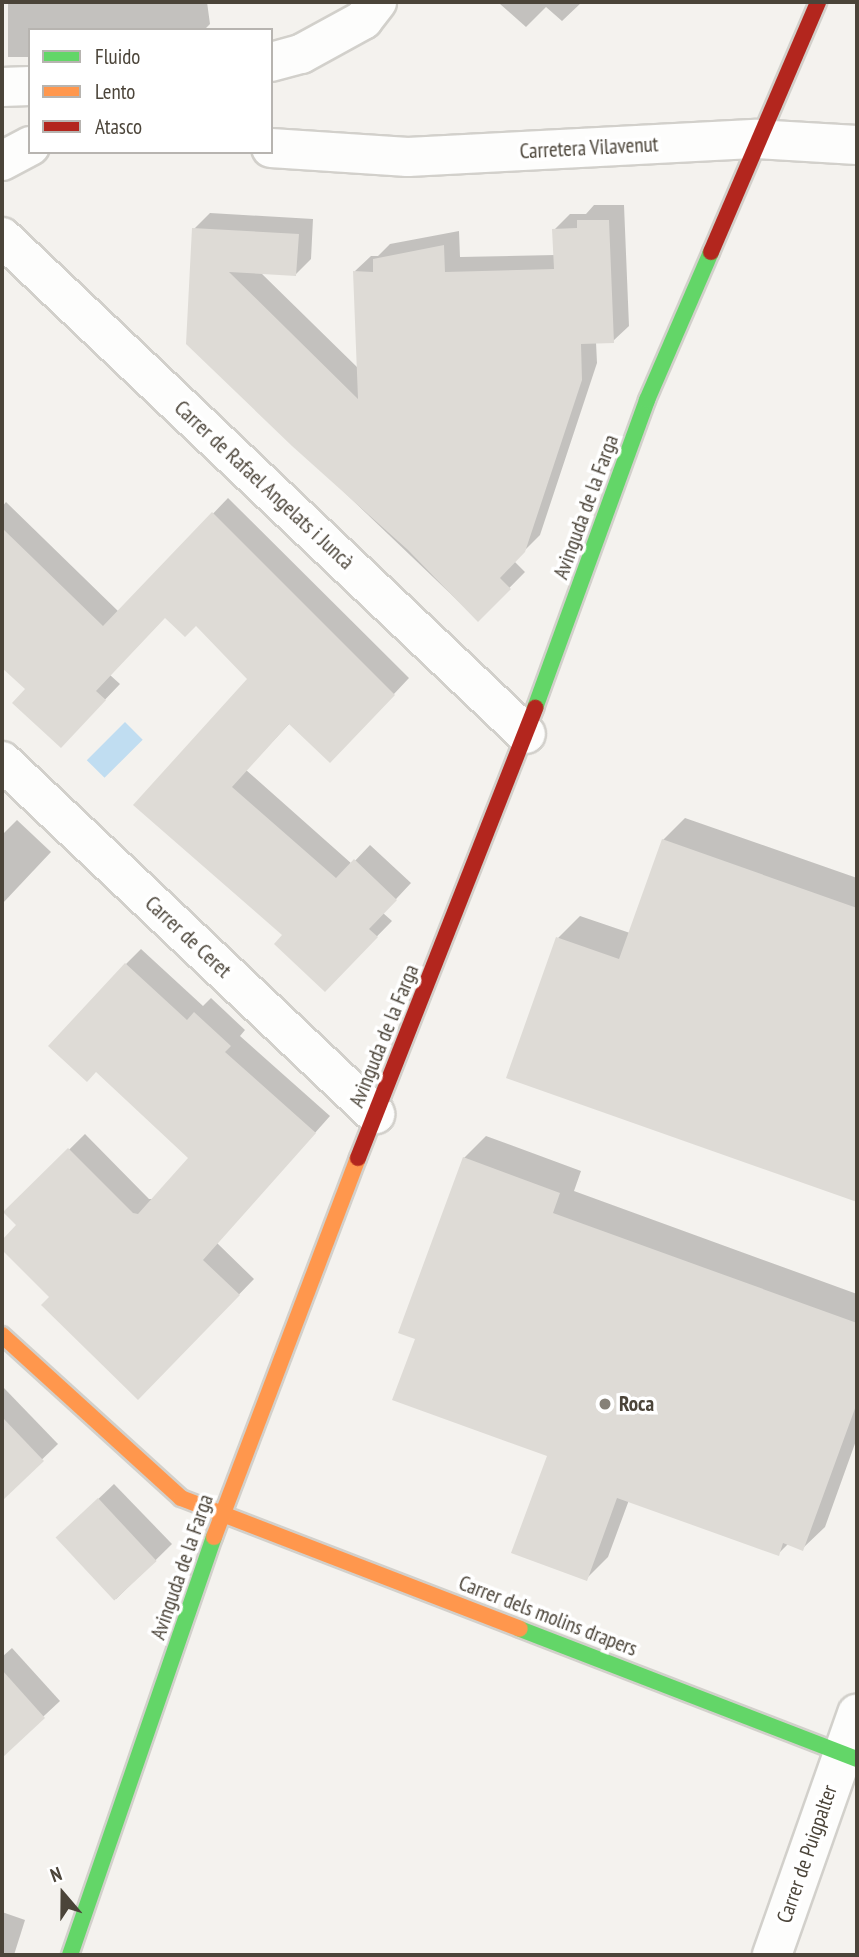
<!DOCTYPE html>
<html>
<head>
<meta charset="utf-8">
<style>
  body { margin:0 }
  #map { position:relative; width:859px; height:1957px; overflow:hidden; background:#f4f2ee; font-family:"PT Sans Narrow",sans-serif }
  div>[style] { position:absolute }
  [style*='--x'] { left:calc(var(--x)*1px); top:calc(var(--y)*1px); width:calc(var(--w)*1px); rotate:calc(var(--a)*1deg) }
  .water>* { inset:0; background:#c0ddf1; transform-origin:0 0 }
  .shadow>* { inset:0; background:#0003 }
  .building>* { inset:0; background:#dedbd6; transform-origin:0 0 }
  .roads { filter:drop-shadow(2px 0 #d2d0cb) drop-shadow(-2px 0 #d2d0cb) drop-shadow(0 2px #d2d0cb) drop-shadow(0 -2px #d2d0cb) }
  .street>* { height:38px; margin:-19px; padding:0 19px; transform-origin:19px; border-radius:19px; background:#fdfdfc }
  .fast>* { height:16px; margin:-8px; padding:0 8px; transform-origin:8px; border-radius:8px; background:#63d668 }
  .slow>* { height:16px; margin:-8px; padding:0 8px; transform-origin:8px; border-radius:8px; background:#ff974d }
  .jam>* { height:16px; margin:-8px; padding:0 8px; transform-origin:8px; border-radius:8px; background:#b3261e }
  .dots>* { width:19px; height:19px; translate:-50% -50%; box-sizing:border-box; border:4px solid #fff; border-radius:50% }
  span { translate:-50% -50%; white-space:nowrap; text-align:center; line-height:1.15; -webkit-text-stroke:7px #fff; paint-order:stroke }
  .street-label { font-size:21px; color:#4b4439 }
  .poi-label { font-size:21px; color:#4b4439; font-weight:700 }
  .left { translate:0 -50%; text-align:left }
  .frame { position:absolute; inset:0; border:4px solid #4b4439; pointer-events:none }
  .legend { position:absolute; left:28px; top:28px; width:245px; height:126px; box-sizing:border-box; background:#fff; border:2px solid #b7b4b0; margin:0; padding:9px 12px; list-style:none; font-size:21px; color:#4b4439 }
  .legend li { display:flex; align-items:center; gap:14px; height:35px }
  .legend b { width:35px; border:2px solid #b7b4b0 }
  .north { position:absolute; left:28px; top:1859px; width:70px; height:70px; -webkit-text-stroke:5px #fff; paint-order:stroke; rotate:340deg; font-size:19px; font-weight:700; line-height:28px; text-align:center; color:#4b4439 }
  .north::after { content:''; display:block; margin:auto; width:24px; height:32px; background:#4b4439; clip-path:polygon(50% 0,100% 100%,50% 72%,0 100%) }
</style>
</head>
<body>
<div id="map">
  <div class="water">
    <div style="left:125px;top:722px;width:25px;height:54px;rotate:45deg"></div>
  </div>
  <div class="shadow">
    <div style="clip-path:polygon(8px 2px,207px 2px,210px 24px,204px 30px,30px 30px,30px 57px,8px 57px)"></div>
    <div style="clip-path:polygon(502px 2px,582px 2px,562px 21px,546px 7px,526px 27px,500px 4px)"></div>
    <div style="clip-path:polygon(594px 205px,624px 205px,629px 326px,613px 341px,596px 342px,597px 363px,540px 535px,514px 561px,525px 572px,478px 620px,188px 343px,194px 229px,210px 213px,313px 219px,311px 259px,296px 274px,260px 272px,359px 369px,355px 271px,371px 256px,378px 256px,390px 244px,459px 231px,460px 257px,555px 255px,554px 230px,570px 214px,586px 214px)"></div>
    <div style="clip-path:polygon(228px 498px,409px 678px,346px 745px,290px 723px,246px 770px,352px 864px,370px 845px,411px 883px,383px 913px,392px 921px,340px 974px,285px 935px,136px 805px,249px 679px,196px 624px,166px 616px,110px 675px,120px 684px,76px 730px,2px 665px,2px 507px,6px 502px,119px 612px)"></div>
    <div style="clip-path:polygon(685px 818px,857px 878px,857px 1200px,508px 1077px,558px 938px,580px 916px,630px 933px,663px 840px)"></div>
    <div style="clip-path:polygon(17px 820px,51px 852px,2px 904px,2px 835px)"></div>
    <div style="clip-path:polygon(141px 949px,203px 1006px,211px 998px,245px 1030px,240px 1036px,330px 1116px,217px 1243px,254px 1279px,154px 1382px,50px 1297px,2px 1247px,2px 1242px,19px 1225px,6px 1212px,85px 1134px,149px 1199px,153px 1199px,190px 1158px,126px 964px)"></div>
    <div style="clip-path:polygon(486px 1136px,581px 1171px,574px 1191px,857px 1294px,857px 1438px,825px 1527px,803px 1548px,789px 1543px,778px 1554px,629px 1500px,608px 1557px,586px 1579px,549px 1455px,417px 1338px,464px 1158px)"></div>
    <div style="clip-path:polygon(3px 1387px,58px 1444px,2px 1498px,2px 1388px)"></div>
    <div style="clip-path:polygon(114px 1484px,172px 1544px,116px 1599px,73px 1523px)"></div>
    <div style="clip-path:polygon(12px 1648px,60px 1701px,2px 1755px,2px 1657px)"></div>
    <div style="clip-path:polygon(2px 1912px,25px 1920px,14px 1955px,2px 1955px)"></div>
  </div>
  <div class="building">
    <div style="clip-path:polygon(577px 220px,609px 220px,614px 343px,581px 344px,582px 380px,525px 552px,500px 578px,511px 589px,478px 622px,408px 550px,292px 446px,186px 344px,192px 228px,299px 234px,296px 276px,229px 272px,358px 399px,353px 271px,373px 272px,373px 259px,444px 245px,445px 272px,554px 269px,552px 229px,577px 228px)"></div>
    <div style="clip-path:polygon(212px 512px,395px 695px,330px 763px,289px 724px,232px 787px,336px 878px,354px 859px,397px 900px,369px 929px,378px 937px,325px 992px,274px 944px,282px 935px,133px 805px,247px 679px,196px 626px,185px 637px,165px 618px,96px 691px,106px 700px,61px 748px,12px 703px,25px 689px,2px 668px,2px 528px,103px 626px)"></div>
    <div style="clip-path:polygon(662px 839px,857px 908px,857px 1202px,506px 1078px,556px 937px,619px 959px)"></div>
    <div style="clip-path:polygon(125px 963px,187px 1020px,194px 1012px,231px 1046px,225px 1052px,316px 1133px,203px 1260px,240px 1295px,138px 1400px,41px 1305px,49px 1297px,2px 1250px,2px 1240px,16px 1225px,3px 1212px,68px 1148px,133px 1213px,138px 1214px,188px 1158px,96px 1072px,87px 1082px,48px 1046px)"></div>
    <div style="clip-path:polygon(463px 1157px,560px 1193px,553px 1213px,857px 1323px,857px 1403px,803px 1551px,783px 1543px,779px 1556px,617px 1498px,587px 1581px,511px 1553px,547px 1456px,392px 1400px,415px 1339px,398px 1333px)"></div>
    <div style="clip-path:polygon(2px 1417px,44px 1461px,2px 1501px)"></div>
    <div style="left:98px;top:1498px;width:86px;height:58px;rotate:47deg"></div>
    <div style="clip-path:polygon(2px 1670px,45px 1718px,2px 1758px)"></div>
  </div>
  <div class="roads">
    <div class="street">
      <div style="--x:271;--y:62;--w:31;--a:-15"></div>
      <div style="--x:301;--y:54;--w:71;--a:-28.7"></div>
      <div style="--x:363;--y:20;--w:23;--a:-52"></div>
      <div style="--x:2;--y:87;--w:28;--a:-2"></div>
      <div style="--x:271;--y:148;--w:137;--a:3.8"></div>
      <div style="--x:408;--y:157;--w:349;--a:-3"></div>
      <div style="--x:757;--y:139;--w:100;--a:3.4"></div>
      <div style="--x:2;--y:161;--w:32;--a:-28"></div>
      <div style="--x:2;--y:237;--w:722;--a:43.49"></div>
      <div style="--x:2;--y:761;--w:514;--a:43.42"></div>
      <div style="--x:772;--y:1955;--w:256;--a:-70.6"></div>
    </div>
    <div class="fast">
      <div style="--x:535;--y:708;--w:328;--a:-70"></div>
      <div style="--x:647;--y:400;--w:161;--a:-66.6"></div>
      <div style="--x:520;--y:1629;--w:361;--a:21.1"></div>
      <div style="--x:70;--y:1955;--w:442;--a:-71"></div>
    </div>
    <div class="slow">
      <div style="--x:2;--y:1335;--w:242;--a:42.3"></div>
      <div style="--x:181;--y:1498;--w:363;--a:21.1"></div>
      <div style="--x:214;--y:1537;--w:405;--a:-69.2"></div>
    </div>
    <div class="jam">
      <div style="--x:711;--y:252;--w:272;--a:-66.8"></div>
      <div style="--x:358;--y:1158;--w:484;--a:-68.5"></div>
    </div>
  </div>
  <div class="dots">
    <div style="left:605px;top:1404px;background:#868178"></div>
  </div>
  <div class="street-label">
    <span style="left:589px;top:148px;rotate:-3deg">Carretera Vilavenut</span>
    <span style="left:264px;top:485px;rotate:43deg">Carrer de Rafael Angelats i Juncà</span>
    <span style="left:586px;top:507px;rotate:-70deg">Avinguda de la Farga</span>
    <span style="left:188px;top:937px;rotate:43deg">Carrer de Ceret</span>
    <span style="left:384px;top:1036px;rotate:-68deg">Avinguda de la Farga</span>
    <span style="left:182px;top:1567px;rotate:-71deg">Avinguda de la Farga</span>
    <span style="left:548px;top:1616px;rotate:21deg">Carrer dels molins drapers</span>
    <span style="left:807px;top:1854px;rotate:-71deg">Carrer de Puigpalter</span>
  </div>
  <div class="poi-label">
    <span class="left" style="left:619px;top:1404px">Roca</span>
  </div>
  <div class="frame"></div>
  <ul class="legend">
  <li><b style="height:9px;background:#63d668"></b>Fluido</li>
  <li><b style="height:9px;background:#ff974d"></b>Lento</li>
  <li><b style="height:9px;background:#b3261e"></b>Atasco</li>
  </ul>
  <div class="north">N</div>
</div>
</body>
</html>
